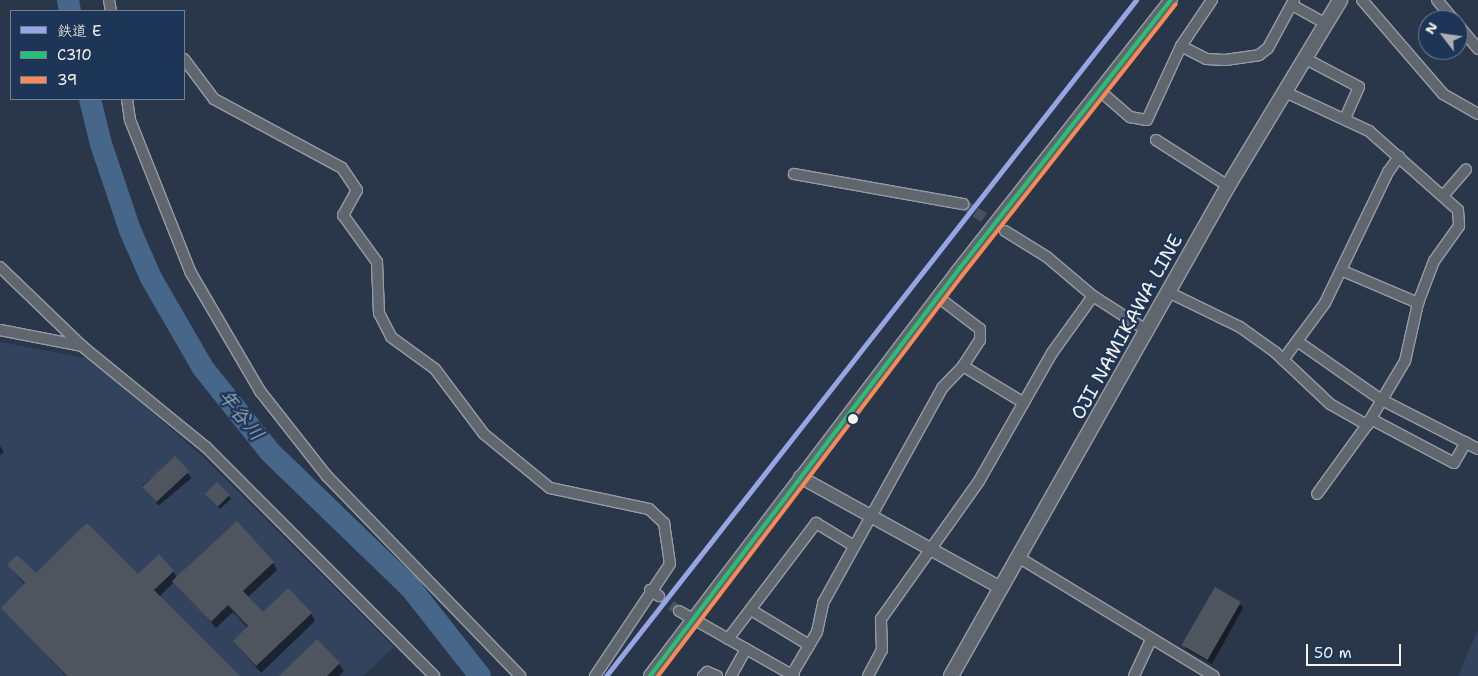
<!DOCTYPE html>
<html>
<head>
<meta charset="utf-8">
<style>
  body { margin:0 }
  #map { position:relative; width:1478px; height:676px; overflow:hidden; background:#2a374a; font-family:"Shantell Sans","Klee One",sans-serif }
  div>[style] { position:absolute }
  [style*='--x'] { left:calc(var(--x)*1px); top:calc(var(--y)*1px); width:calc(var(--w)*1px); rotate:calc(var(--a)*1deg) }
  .built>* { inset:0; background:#33435d }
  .shadow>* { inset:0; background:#0007; transform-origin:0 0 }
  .river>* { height:22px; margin:-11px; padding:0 11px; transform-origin:11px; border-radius:11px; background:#46678a }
  .building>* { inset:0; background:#4f555f; transform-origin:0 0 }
  .minor-tunnel>* { height:10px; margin-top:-5px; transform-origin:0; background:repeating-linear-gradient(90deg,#485362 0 10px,transparent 0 15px) }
  .roads { filter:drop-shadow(1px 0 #979ca3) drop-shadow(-1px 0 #979ca3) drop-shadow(0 1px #979ca3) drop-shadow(0 -1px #979ca3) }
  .minor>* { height:10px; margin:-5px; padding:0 5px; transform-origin:5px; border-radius:5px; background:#60666e }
  .tertiary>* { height:12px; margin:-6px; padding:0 6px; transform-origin:6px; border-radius:6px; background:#60666e }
  .secondary>* { height:14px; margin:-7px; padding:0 7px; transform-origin:7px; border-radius:7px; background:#60666e }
  .bus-1>* { height:4px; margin:-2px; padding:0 2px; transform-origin:2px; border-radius:2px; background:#26c172 }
  .bus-2>* { height:4px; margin:-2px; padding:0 2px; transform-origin:2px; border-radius:2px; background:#f98a56 }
  .rail-1>* { height:5px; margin:-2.5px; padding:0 2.5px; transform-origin:2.5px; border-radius:2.5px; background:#96a5e4 }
  .dots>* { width:14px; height:14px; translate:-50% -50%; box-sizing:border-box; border:2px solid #1d3557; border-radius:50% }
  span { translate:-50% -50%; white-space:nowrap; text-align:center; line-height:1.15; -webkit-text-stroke:5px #1d3557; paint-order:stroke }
  .street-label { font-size:19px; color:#f4f1e8 }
  .water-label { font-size:20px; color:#b8c2c9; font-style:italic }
  .legend { position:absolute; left:10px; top:10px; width:175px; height:90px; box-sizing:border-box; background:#1d3557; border:1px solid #738091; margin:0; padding:6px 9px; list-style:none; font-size:15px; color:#f4f1e8 }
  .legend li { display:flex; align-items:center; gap:10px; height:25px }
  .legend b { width:25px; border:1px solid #738091 }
  .north { position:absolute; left:1418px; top:10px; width:50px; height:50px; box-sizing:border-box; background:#1d3557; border:1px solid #738091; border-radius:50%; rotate:300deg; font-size:14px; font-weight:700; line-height:20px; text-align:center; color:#f4f1e8 }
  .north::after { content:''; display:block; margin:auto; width:18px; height:22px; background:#adb0b1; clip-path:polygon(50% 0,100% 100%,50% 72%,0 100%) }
  .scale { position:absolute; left:1306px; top:644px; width:95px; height:22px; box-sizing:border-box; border:2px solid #f4f1e8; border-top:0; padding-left:6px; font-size:15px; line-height:18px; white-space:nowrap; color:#f4f1e8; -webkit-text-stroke:4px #1d3557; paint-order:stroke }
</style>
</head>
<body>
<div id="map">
  <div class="built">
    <div style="clip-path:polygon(0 342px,91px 359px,204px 458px,394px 647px,363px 676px,0 676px)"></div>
    <div style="clip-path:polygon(1478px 629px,1478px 676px,1458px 676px)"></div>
  </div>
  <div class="shadow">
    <div style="clip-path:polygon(0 446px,4px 452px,0 455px)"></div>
    <div style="left:175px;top:458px;width:26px;height:43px;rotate:50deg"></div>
    <div style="clip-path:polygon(229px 496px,231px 499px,220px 509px,208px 497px)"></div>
    <div style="clip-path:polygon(273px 562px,277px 570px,247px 598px,263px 614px,311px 613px,315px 621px,261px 673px,234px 642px,248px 628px,233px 612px,216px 628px,174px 582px,159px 597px,237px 676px,66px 676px,3px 608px,25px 585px,8px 565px,36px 575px,138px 575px,173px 571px,177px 578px)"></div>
    <div style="clip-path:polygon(1240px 603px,1243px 608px,1212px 664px,1187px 650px,1184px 645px)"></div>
    <div style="clip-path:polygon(339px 664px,344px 671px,339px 676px,281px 676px)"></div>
  </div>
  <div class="river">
    <div style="--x:68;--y:0;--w:11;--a:80"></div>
    <div style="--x:90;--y:99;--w:46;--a:76.3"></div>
    <div style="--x:101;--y:144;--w:91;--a:71.4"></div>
    <div style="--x:130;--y:230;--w:52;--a:66.4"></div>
    <div style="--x:151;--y:278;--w:104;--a:60"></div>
    <div style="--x:203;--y:368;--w:107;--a:51.4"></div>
    <div style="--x:270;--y:452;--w:194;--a:44"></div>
    <div style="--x:410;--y:587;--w:113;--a:51.8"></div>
  </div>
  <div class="building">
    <div style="left:175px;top:456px;width:21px;height:45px;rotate:47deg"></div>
    <div style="left:217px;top:482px;width:18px;height:17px;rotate:45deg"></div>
    <div style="clip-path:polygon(237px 521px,274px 562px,243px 591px,263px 612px,288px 588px,312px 613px,256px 666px,233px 641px,248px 626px,228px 605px,211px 622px,172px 581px)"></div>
    <div style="clip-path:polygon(87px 523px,138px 574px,159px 554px,174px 571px,154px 590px,240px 676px,67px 676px,1px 608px,25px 583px,7px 565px,17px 555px,36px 573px)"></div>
    <div style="left:1215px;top:587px;width:30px;height:67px;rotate:30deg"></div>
    <div style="clip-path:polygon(317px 639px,340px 663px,327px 676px,279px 676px)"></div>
  </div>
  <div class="minor-tunnel">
    <div style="--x:963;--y:204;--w:44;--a:33"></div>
    <div style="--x:659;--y:596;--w:25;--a:37"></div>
  </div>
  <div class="roads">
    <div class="minor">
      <div style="--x:109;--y:0;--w:11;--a:80"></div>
      <div style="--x:1212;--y:0;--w:55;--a:124"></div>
      <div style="--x:1181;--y:46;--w:28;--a:27"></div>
      <div style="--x:1206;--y:59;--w:19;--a:3"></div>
      <div style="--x:1225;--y:60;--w:34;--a:-8"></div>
      <div style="--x:1259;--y:55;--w:11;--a:-38"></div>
      <div style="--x:1268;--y:48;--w:55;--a:-61.6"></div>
      <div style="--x:1362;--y:0;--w:124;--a:49.2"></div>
      <div style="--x:1443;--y:94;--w:40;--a:29.7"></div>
      <div style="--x:1437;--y:0;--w:26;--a:50"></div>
      <div style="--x:1292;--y:5;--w:39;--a:29"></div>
      <div style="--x:1458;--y:25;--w:31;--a:50"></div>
      <div style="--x:184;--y:59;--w:50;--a:53.1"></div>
      <div style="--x:214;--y:99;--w:145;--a:28.3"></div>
      <div style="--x:342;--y:168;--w:27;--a:56"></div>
      <div style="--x:357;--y:190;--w:29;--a:119"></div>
      <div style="--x:343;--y:215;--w:58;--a:54.1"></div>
      <div style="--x:377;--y:262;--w:51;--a:87.8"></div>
      <div style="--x:379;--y:313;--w:27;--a:63"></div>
      <div style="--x:391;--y:337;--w:54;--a:36"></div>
      <div style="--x:435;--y:369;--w:81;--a:53"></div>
      <div style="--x:484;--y:434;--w:85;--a:39.3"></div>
      <div style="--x:550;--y:488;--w:101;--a:12"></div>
      <div style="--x:649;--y:509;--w:21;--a:43"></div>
      <div style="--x:664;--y:523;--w:41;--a:81.7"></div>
      <div style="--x:670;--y:564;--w:135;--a:123.8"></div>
      <div style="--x:1306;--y:59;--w:60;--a:27.8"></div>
      <div style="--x:1359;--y:87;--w:34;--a:114"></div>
      <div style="--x:1100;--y:91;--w:40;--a:41"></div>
      <div style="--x:1130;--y:117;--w:17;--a:10"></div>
      <div style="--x:1147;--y:120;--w:81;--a:-65.3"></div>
      <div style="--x:1285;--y:92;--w:93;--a:24.9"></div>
      <div style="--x:1369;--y:131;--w:119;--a:41.6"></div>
      <div style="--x:1458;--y:210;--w:16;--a:86"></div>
      <div style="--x:1459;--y:226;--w:43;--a:125.5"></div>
      <div style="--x:1434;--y:261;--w:45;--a:110.9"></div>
      <div style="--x:1418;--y:303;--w:59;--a:102.6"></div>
      <div style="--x:1405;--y:361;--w:74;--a:120.7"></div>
      <div style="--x:1367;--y:425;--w:85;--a:125.9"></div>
      <div style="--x:127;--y:99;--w:21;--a:82"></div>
      <div style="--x:130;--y:120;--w:165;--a:68.3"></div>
      <div style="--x:191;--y:273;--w:137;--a:59.7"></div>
      <div style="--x:260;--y:391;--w:108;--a:51.8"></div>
      <div style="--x:327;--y:476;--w:278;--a:46"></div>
      <div style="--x:1156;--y:140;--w:85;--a:32.6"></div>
      <div style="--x:794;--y:174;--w:172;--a:10.1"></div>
      <div style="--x:1443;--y:196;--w:35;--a:-49"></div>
      <div style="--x:1005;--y:231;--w:49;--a:31.8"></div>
      <div style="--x:1047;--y:257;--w:60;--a:40.3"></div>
      <div style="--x:1093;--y:296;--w:63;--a:32.7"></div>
      <div style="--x:0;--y:267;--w:114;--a:43.9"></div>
      <div style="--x:1343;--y:271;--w:82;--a:23.1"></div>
      <div style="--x:1168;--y:292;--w:80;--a:25.9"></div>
      <div style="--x:1240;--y:327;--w:43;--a:35.5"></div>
      <div style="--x:1275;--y:352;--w:76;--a:43.4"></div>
      <div style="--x:1330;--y:404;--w:43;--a:29.6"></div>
      <div style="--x:0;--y:330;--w:84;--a:11"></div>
      <div style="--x:82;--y:346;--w:160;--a:39.2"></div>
      <div style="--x:206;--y:447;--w:323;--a:45.1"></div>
      <div style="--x:1297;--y:341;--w:101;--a:34.9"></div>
      <div style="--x:1380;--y:399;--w:110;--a:27"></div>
      <div style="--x:1283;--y:360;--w:71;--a:-53.6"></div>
      <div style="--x:1325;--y:303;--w:145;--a:-64.3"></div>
      <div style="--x:1388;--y:172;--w:19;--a:-54"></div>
      <div style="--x:963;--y:366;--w:71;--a:31.2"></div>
      <div style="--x:1371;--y:419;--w:94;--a:27.9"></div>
      <div style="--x:1454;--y:463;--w:24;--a:-60"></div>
      <div style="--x:1018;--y:557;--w:229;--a:31.3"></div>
      <div style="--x:650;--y:590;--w:11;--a:34"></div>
      <div style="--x:751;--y:610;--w:68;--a:31.1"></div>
      <div style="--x:679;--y:611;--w:132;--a:29.5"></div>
      <div style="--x:728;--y:639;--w:146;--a:-52.8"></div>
      <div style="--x:816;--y:523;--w:44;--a:31.2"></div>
      <div style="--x:703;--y:676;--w:6;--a:-45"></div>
      <div style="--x:707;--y:672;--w:11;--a:22"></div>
      <div style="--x:731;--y:676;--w:31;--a:-61"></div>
      <div style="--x:791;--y:676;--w:51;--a:-59.4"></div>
      <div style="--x:817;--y:632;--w:30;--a:-78"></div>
      <div style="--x:823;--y:603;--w:246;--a:-61"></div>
      <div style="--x:942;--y:388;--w:30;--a:-46"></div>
      <div style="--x:963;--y:366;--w:31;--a:-57"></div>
      <div style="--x:980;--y:340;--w:11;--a:-90"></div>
      <div style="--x:980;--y:329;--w:53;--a:-142.7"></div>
      <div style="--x:868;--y:676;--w:30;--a:-62"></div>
      <div style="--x:882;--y:650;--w:31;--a:-92"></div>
      <div style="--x:881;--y:619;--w:169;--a:-54.6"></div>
      <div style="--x:979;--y:481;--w:147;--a:-60.3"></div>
      <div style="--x:1052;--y:353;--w:70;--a:-54.3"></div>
      <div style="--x:1134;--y:676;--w:40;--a:-65"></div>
    </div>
    <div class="tertiary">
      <div style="--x:800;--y:477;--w:230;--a:28.9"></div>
      <div style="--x:650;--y:676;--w:506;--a:-52.79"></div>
      <div style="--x:956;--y:273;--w:347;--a:-51.8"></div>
    </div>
    <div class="secondary">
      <div style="--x:951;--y:676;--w:563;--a:-60.52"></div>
      <div style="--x:1228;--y:186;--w:217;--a:-58.9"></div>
    </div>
  </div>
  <div class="bus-1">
    <div style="--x:650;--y:676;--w:506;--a:-52.79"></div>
    <div style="--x:956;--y:273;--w:347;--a:-51.8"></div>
  </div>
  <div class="bus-2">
    <div style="--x:658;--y:676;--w:501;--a:-52.79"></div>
    <div style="--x:961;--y:277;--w:347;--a:-51.8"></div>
  </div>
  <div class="rail-1">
    <div style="--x:606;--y:676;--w:859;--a:-51.9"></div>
  </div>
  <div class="dots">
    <div style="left:853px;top:419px;background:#f4f1e8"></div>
  </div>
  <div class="street-label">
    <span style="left:1127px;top:327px;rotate:-61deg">OJI NAMIKAWA LINE</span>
  </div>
  <div class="water-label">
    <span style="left:241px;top:415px;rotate:51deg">年谷川</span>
  </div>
  <ul class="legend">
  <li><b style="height:6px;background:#96a5e4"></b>鉄道 E</li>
  <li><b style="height:6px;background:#26c172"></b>C310</li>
  <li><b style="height:6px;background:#f98a56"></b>39</li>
  </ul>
  <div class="north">N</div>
  <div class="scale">50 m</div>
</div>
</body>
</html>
